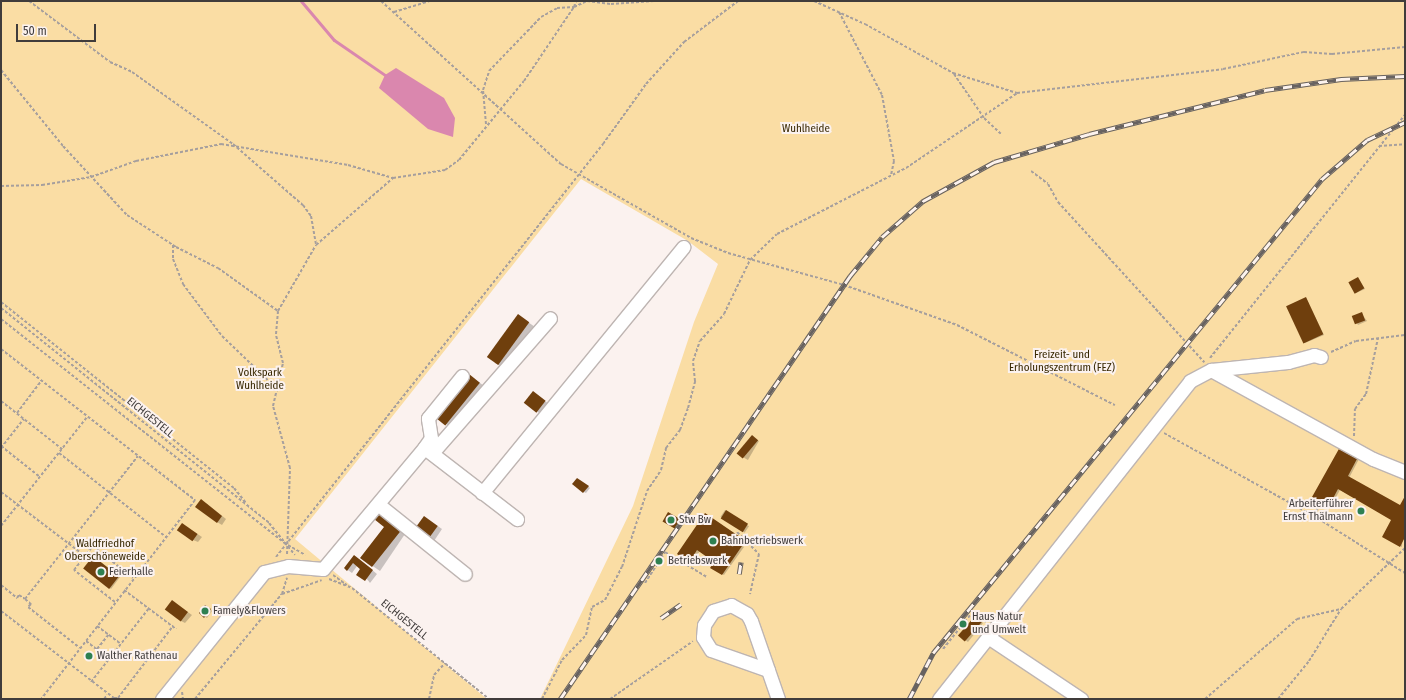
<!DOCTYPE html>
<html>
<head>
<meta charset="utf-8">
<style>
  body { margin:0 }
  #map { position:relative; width:1406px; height:700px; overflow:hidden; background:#fbf2ef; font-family:"Fira Sans Condensed",sans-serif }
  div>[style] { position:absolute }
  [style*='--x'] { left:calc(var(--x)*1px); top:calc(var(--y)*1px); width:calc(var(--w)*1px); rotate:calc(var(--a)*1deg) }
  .green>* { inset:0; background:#fadda4 }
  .water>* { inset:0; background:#da87ae }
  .shadow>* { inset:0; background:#0003; transform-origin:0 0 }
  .stream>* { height:3px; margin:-1.5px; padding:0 1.5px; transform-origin:1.5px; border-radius:1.5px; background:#da87ae }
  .building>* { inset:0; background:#6f3f0d; transform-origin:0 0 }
  .path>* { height:2px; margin-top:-1px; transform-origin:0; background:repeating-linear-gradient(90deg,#a69f9d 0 3px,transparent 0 5px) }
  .roads { filter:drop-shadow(1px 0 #beb5b2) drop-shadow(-1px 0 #beb5b2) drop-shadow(0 1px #beb5b2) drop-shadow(0 -1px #beb5b2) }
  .minor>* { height:13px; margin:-6.5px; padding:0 6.5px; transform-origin:6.5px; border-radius:6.5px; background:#fff }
  .rail>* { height:4.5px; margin-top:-2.25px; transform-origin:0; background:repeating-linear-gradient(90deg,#fbf2ef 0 9px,#676261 0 18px); box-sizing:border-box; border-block:1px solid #676261 }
  .dots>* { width:11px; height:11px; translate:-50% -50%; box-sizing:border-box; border:2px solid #fbf2ef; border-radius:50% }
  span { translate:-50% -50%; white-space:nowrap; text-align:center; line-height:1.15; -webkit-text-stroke:4px #fbf2ef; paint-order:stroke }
  .park-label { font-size:11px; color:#382802 }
  .street-label { font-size:11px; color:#403c3b }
  .poi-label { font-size:11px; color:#403c3b }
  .right { translate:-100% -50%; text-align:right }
  .left { translate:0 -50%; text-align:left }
  .frame { position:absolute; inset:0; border:2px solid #403c3b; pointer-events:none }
  .scale { position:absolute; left:16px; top:24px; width:80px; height:18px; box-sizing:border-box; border:2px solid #403c3b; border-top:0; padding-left:5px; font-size:12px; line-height:14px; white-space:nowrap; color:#403c3b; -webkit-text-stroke:3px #fbf2ef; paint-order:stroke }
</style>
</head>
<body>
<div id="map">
  <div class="green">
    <div style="clip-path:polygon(1px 1px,1405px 1px,1405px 699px,540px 699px,633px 506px,694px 322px,718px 264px,688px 241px,581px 179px,295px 539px,487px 699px,1px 699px)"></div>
  </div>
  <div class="water">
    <div style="clip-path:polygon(396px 68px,444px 98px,455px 118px,453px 137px,428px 129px,379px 88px,385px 75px)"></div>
  </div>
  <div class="shadow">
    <div style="clip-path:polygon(1358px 278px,1365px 289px,1356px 293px,1354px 292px)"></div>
    <div style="clip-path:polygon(1306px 298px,1324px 335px,1305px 343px,1303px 342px)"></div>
    <div style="clip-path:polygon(1361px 313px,1367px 321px,1358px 325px,1353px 316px)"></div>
    <div style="clip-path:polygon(518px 315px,535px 327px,502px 367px,495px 363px)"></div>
    <div style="left:470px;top:376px;width:21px;height:53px;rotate:35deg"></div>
    <div style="clip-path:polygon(537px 395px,550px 405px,542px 415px,525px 403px)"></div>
    <div style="left:752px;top:437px;width:8px;height:22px;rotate:30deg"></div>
    <div style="clip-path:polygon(1341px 448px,1359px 459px,1349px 478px,1400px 506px,1405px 498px,1402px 547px,1383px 536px,1393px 519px,1340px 490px,1331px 506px,1314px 496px)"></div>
    <div style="clip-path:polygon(580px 480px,590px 488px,586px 493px,584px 492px)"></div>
    <div style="clip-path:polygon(206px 503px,226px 519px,222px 525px,217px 522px)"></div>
    <div style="left:725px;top:510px;width:29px;height:8px;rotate:34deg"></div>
    <div style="left:669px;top:513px;width:14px;height:9px;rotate:34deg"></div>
    <div style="clip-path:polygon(706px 514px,744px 541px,741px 545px,744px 547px,724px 575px,711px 568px,715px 561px,700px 551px,692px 563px,678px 554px)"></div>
    <div style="clip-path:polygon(429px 520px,442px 529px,434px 541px,429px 539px)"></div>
    <div style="clip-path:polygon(386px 526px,407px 531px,380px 571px,361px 558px)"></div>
    <div style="clip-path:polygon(187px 527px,202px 537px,198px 542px,193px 540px)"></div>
    <div style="clip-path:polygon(95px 558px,120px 577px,111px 589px,109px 587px)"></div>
    <div style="clip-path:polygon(359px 559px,377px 574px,370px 583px,357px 566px,352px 573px,345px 568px)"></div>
    <div style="clip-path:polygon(172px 601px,192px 615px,185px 623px,181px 621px)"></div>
    <div style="clip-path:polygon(208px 607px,212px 611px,207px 618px,200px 613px)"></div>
    <div style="clip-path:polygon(977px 619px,983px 623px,968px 642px,959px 636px)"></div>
  </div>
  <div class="stream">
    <div style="--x:301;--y:1;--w:51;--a:49.8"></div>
    <div style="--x:334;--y:40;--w:62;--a:34.5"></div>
  </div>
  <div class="building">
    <div style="left:1358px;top:277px;width:13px;height:11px;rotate:61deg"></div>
    <div style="left:1306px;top:297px;width:41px;height:22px;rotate:65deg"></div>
    <div style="left:1362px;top:312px;width:9px;height:11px;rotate:69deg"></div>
    <div style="left:518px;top:314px;width:14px;height:53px;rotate:36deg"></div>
    <div style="left:469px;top:374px;width:14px;height:55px;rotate:39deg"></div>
    <div style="left:533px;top:391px;width:16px;height:15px;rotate:38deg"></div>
    <div style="left:752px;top:435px;width:8px;height:24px;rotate:40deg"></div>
    <div style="clip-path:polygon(1340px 447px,1358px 457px,1348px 476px,1400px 505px,1405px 496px,1405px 537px,1400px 547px,1382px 537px,1391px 520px,1338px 489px,1329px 506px,1312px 497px)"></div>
    <div style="clip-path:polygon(577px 478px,589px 486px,583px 493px,572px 484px)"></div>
    <div style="clip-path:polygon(201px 499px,222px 516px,217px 523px,195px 507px)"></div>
    <div style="clip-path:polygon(381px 510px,403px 528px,372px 567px,360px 558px,384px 527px,374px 519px)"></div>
    <div style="left:726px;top:510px;width:26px;height:10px;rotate:32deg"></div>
    <div style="left:668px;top:512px;width:14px;height:11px;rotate:30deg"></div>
    <div style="clip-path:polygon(705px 513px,743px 539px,739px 544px,742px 546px,722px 575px,710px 568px,714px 562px,697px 550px,689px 563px,677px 554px)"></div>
    <div style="left:424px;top:516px;width:17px;height:17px;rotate:36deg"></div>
    <div style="left:182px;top:523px;width:19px;height:9px;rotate:35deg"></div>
    <div style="clip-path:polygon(354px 555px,373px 570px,365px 581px,356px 575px,360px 569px,353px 563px,347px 571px,344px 568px)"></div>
    <div style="left:93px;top:556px;width:33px;height:16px;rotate:38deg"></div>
    <div style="left:172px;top:600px;width:20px;height:12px;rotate:37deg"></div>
    <div style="clip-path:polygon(205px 605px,211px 609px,204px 618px,199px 613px)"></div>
    <div style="left:975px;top:616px;width:9px;height:26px;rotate:41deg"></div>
  </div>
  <div class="path">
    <div style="--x:29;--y:1;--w:101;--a:37"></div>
    <div style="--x:110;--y:62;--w:24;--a:24"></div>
    <div style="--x:132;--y:72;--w:124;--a:35.5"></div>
    <div style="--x:233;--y:144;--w:93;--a:41.1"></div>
    <div style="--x:303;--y:205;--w:14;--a:54"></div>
    <div style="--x:311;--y:216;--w:29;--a:80"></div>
    <div style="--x:381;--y:1;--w:243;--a:42.2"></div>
    <div style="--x:561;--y:164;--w:150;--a:29.6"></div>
    <div style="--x:691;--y:238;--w:40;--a:22"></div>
    <div style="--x:728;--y:253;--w:120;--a:15.4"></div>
    <div style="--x:844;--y:285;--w:120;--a:19.5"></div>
    <div style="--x:957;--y:325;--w:177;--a:26.9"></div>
    <div style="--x:814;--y:1;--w:56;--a:24.3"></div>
    <div style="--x:865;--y:24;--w:101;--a:29.1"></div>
    <div style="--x:953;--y:73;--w:67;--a:17.4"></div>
    <div style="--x:394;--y:12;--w:38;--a:-17"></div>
    <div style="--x:839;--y:12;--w:93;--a:62.6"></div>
    <div style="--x:882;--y:95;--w:67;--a:79.7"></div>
    <div style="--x:894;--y:161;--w:14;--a:102"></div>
    <div style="--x:1;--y:70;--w:98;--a:50.8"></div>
    <div style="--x:63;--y:146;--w:94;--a:47.2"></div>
    <div style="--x:127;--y:215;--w:59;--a:33.1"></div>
    <div style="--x:176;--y:247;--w:47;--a:26.6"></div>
    <div style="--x:218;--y:268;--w:74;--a:35.6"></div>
    <div style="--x:954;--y:74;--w:53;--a:55.7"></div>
    <div style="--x:984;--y:118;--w:23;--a:43"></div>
    <div style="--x:486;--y:124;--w:34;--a:-95"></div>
    <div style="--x:483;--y:90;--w:20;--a:-72"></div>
    <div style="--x:489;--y:71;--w:75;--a:-46.1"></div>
    <div style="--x:541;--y:17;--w:18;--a:-29"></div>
    <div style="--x:557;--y:8;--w:17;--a:-3"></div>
    <div style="--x:574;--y:7;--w:6;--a:-72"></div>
    <div style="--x:1379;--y:146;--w:26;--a:-4"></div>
    <div style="--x:1031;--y:171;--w:21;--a:37"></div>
    <div style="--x:1048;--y:184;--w:21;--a:61"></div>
    <div style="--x:1058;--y:202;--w:217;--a:47.6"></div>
    <div style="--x:1;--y:186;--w:41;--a:-1.4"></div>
    <div style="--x:42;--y:185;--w:50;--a:-9.3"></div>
    <div style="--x:91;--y:177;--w:48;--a:-19.6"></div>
    <div style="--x:136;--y:161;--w:87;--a:-11.3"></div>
    <div style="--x:221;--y:144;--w:129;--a:9.4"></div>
    <div style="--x:348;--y:165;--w:47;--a:16.1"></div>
    <div style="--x:393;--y:178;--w:53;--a:-8.7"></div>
    <div style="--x:445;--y:170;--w:17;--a:-36"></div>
    <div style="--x:459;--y:160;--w:102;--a:-50.6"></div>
    <div style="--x:524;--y:81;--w:89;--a:-56"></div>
    <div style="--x:574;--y:7;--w:14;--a:-25"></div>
    <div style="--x:587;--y:1;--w:24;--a:7"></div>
    <div style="--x:611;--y:4;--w:43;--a:-4"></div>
    <div style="--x:173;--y:245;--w:14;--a:90"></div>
    <div style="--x:173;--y:259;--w:27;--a:68"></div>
    <div style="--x:183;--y:284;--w:65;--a:53.1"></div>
    <div style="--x:222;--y:336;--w:76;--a:43.9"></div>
    <div style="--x:1;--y:302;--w:298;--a:38.6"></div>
    <div style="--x:234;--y:488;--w:19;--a:51"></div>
    <div style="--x:1;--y:308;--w:344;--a:38.7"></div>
    <div style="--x:269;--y:523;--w:41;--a:50.9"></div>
    <div style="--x:1;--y:319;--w:362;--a:38.3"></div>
    <div style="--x:1;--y:349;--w:246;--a:37.9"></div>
    <div style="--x:195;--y:500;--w:252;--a:127.7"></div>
    <div style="--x:1331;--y:352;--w:27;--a:-24"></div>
    <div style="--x:1356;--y:341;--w:49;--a:-7"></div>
    <div style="--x:1210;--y:358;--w:312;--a:-51.3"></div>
    <div style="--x:1;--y:401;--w:78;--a:38.2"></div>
    <div style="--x:17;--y:413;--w:40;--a:-53"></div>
    <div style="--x:1164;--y:433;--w:171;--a:29"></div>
    <div style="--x:1314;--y:516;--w:107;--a:32.1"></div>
    <div style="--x:1354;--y:436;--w:27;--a:-88"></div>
    <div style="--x:1355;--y:409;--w:19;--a:-54"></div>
    <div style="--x:1366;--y:394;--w:57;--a:-77.9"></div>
    <div style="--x:1;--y:446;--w:50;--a:38.5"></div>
    <div style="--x:1;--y:448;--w:37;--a:-52"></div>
    <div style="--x:59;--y:453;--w:136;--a:38.1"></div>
    <div style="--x:1;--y:492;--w:106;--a:37.3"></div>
    <div style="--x:1314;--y:516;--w:14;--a:-65"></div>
    <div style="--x:1;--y:526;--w:139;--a:-51.7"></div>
    <div style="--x:737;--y:532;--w:31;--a:45"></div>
    <div style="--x:759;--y:554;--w:41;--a:102.7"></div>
    <div style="--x:288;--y:545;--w:20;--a:30"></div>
    <div style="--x:287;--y:554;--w:86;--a:-88"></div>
    <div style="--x:290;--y:468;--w:64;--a:-105.3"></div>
    <div style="--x:273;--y:406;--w:44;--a:-76.9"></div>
    <div style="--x:283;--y:363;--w:30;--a:-104"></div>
    <div style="--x:276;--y:334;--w:23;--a:-85"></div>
    <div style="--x:278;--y:311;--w:76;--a:-60.1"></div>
    <div style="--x:316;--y:245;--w:102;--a:-41"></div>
    <div style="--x:276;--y:557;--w:527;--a:-51.63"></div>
    <div style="--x:603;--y:144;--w:74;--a:-54.4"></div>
    <div style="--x:646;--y:84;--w:57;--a:-47.9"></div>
    <div style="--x:684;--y:42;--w:68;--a:-37.2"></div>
    <div style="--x:333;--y:575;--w:17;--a:36"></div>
    <div style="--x:329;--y:579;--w:25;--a:21"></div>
    <div style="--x:352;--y:588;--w:176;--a:39"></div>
    <div style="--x:645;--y:583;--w:37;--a:-57"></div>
    <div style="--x:665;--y:552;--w:49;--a:30.8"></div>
    <div style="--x:1;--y:585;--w:21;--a:39"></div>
    <div style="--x:17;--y:598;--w:4;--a:-56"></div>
    <div style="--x:19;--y:595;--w:7;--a:34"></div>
    <div style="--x:25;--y:599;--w:8;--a:40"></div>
    <div style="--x:31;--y:604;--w:4;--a:135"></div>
    <div style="--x:28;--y:607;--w:66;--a:38.3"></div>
    <div style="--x:124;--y:590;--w:65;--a:36.9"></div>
    <div style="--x:282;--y:594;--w:17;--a:-73"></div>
    <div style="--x:25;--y:599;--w:182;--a:-51.7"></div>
    <div style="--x:115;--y:602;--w:52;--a:-142"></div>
    <div style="--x:74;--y:570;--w:31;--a:-52"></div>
    <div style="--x:93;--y:546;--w:51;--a:38.7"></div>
    <div style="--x:1;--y:611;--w:143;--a:37.6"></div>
    <div style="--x:114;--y:698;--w:4;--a:0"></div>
    <div style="--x:118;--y:698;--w:91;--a:-52.6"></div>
    <div style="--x:97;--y:626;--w:30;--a:37"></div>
    <div style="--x:86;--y:641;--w:29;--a:38"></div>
    <div style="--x:97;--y:649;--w:19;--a:-51"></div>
    <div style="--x:943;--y:649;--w:45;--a:-51.3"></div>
    <div style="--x:971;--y:614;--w:17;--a:28"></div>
    <div style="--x:91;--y:682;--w:94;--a:-51.9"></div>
    <div style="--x:182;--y:692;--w:7;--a:82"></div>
    <div style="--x:104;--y:699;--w:5;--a:-53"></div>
    <div style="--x:195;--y:699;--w:136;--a:-50.4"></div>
    <div style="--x:282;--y:594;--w:42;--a:-19.3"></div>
    <div style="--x:429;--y:699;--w:25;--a:-78"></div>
    <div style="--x:434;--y:675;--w:16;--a:-47"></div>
    <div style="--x:542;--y:699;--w:44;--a:-62.9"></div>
    <div style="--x:562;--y:660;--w:35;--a:-46"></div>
    <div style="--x:586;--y:635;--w:29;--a:-78"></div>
    <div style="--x:592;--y:607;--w:15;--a:-28"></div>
    <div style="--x:605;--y:600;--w:37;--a:-63"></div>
    <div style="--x:622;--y:567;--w:80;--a:-71.8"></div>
    <div style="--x:647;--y:491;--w:25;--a:-56"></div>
    <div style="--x:661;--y:470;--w:23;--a:-77"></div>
    <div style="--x:666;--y:448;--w:23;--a:-52"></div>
    <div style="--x:680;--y:430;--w:23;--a:-70"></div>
    <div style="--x:688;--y:408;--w:28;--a:-75"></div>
    <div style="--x:695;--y:381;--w:20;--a:-96"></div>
    <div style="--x:693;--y:361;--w:21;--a:-71"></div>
    <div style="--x:700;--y:341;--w:36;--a:-48"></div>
    <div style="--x:724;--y:314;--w:60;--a:-64.3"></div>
    <div style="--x:750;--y:260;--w:37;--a:-44"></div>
    <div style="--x:777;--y:234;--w:145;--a:-27.1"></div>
    <div style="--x:906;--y:168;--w:134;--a:-34"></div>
    <div style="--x:1017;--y:93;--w:207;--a:-6.6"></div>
    <div style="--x:1223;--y:69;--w:83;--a:-11.9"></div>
    <div style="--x:1304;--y:52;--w:28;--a:4"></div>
    <div style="--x:1332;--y:54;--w:73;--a:-5.5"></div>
    <div style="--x:610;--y:699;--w:101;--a:-34.9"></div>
    <div style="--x:1205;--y:699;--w:122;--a:-41"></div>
    <div style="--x:1297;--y:619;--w:45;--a:-12.8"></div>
    <div style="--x:1341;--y:609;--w:88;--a:-43.6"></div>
    <div style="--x:1278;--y:699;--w:49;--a:-50.8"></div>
    <div style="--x:1309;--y:661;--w:61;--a:-58.4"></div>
  </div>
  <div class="roads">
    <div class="minor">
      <div style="--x:1211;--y:370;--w:185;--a:28.8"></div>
      <div style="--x:1373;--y:459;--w:35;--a:22"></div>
      <div style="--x:426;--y:449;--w:115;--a:37.6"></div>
      <div style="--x:432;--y:453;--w:179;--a:-48.8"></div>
      <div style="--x:482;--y:493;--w:318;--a:-50.7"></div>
      <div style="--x:379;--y:505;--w:110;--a:38.7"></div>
      <div style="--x:988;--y:637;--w:112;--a:33.7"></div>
      <div style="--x:768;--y:670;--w:60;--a:-160.7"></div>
      <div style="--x:711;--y:650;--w:15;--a:-122"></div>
      <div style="--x:703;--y:637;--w:12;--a:-85"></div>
      <div style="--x:704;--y:625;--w:17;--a:-57"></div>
      <div style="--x:713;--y:611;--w:19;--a:-18"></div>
      <div style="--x:731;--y:605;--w:18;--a:29"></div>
      <div style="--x:747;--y:614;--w:8;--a:60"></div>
      <div style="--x:751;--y:621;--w:83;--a:70.9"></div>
      <div style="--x:162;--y:699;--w:163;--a:-51.2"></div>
      <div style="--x:264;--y:572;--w:25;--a:-14"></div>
      <div style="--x:288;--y:566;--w:35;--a:5"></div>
      <div style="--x:323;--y:569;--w:158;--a:-50.1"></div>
      <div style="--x:424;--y:448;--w:12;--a:-55"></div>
      <div style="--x:431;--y:438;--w:20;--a:-99"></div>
      <div style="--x:428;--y:418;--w:54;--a:-51"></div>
      <div style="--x:939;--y:699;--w:405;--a:-51.7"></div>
      <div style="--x:1190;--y:381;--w:24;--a:-28"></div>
      <div style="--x:1211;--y:370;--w:77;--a:-5.9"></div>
      <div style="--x:1288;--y:362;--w:27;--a:-15"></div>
      <div style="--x:1314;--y:355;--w:7;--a:16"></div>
    </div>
  </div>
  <div class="rail">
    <div style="--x:739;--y:574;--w:12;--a:-81"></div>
    <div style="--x:661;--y:618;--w:24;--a:-35"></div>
    <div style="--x:560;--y:699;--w:513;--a:-55.57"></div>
    <div style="--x:850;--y:276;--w:50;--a:-50.6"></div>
    <div style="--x:882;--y:237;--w:55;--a:-41.3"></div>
    <div style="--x:923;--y:201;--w:81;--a:-28.8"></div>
    <div style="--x:994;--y:162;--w:99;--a:-16.4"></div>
    <div style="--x:1089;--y:134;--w:181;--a:-14"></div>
    <div style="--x:1265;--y:90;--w:77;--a:-8.2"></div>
    <div style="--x:1341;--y:79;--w:64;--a:-2.7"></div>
    <div style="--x:909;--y:699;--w:52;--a:-62.4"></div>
    <div style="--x:933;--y:653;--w:613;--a:-50.63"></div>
    <div style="--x:1322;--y:179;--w:60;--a:-40.9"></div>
    <div style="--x:1367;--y:140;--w:42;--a:-25.3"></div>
  </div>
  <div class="dots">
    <div style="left:1361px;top:511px;background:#2e8051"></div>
    <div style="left:671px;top:520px;background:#2e8051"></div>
    <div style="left:713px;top:541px;background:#2e8051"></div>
    <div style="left:659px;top:561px;background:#2e8051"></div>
    <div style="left:101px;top:572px;background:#2e8051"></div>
    <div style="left:205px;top:611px;background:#2e8051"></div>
    <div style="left:963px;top:624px;background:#2e8051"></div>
    <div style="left:89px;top:656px;background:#2e8051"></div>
  </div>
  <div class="park-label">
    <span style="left:806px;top:129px">Wuhlheide</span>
    <span style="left:1062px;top:362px">Freizeit- und<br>Erholungszentrum (FEZ)</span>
    <span style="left:260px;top:380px">Volkspark<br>Wuhlheide</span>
    <span style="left:105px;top:551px">Waldfriedhof<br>Oberschöneweide</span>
  </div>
  <div class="street-label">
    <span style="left:150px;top:418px;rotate:39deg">EICHGESTELL</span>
    <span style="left:404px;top:620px;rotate:39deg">EICHGESTELL</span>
  </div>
  <div class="poi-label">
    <span class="right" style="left:1353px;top:511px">Arbeiterführer<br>Ernst Thälmann</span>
    <span class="left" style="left:679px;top:520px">Stw Bw</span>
    <span class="left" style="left:721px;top:541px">Bahnbetriebswerk</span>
    <span class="left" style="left:668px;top:561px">Betriebswerk</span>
    <span class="left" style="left:109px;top:572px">Feierhalle</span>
    <span class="left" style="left:213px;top:611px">Famely&amp;Flowers</span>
    <span class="left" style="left:972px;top:624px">Haus Natur<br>und Umwelt</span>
    <span class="left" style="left:97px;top:656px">Walther Rathenau</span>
  </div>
  <div class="frame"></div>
  <div class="scale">50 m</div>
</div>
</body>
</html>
